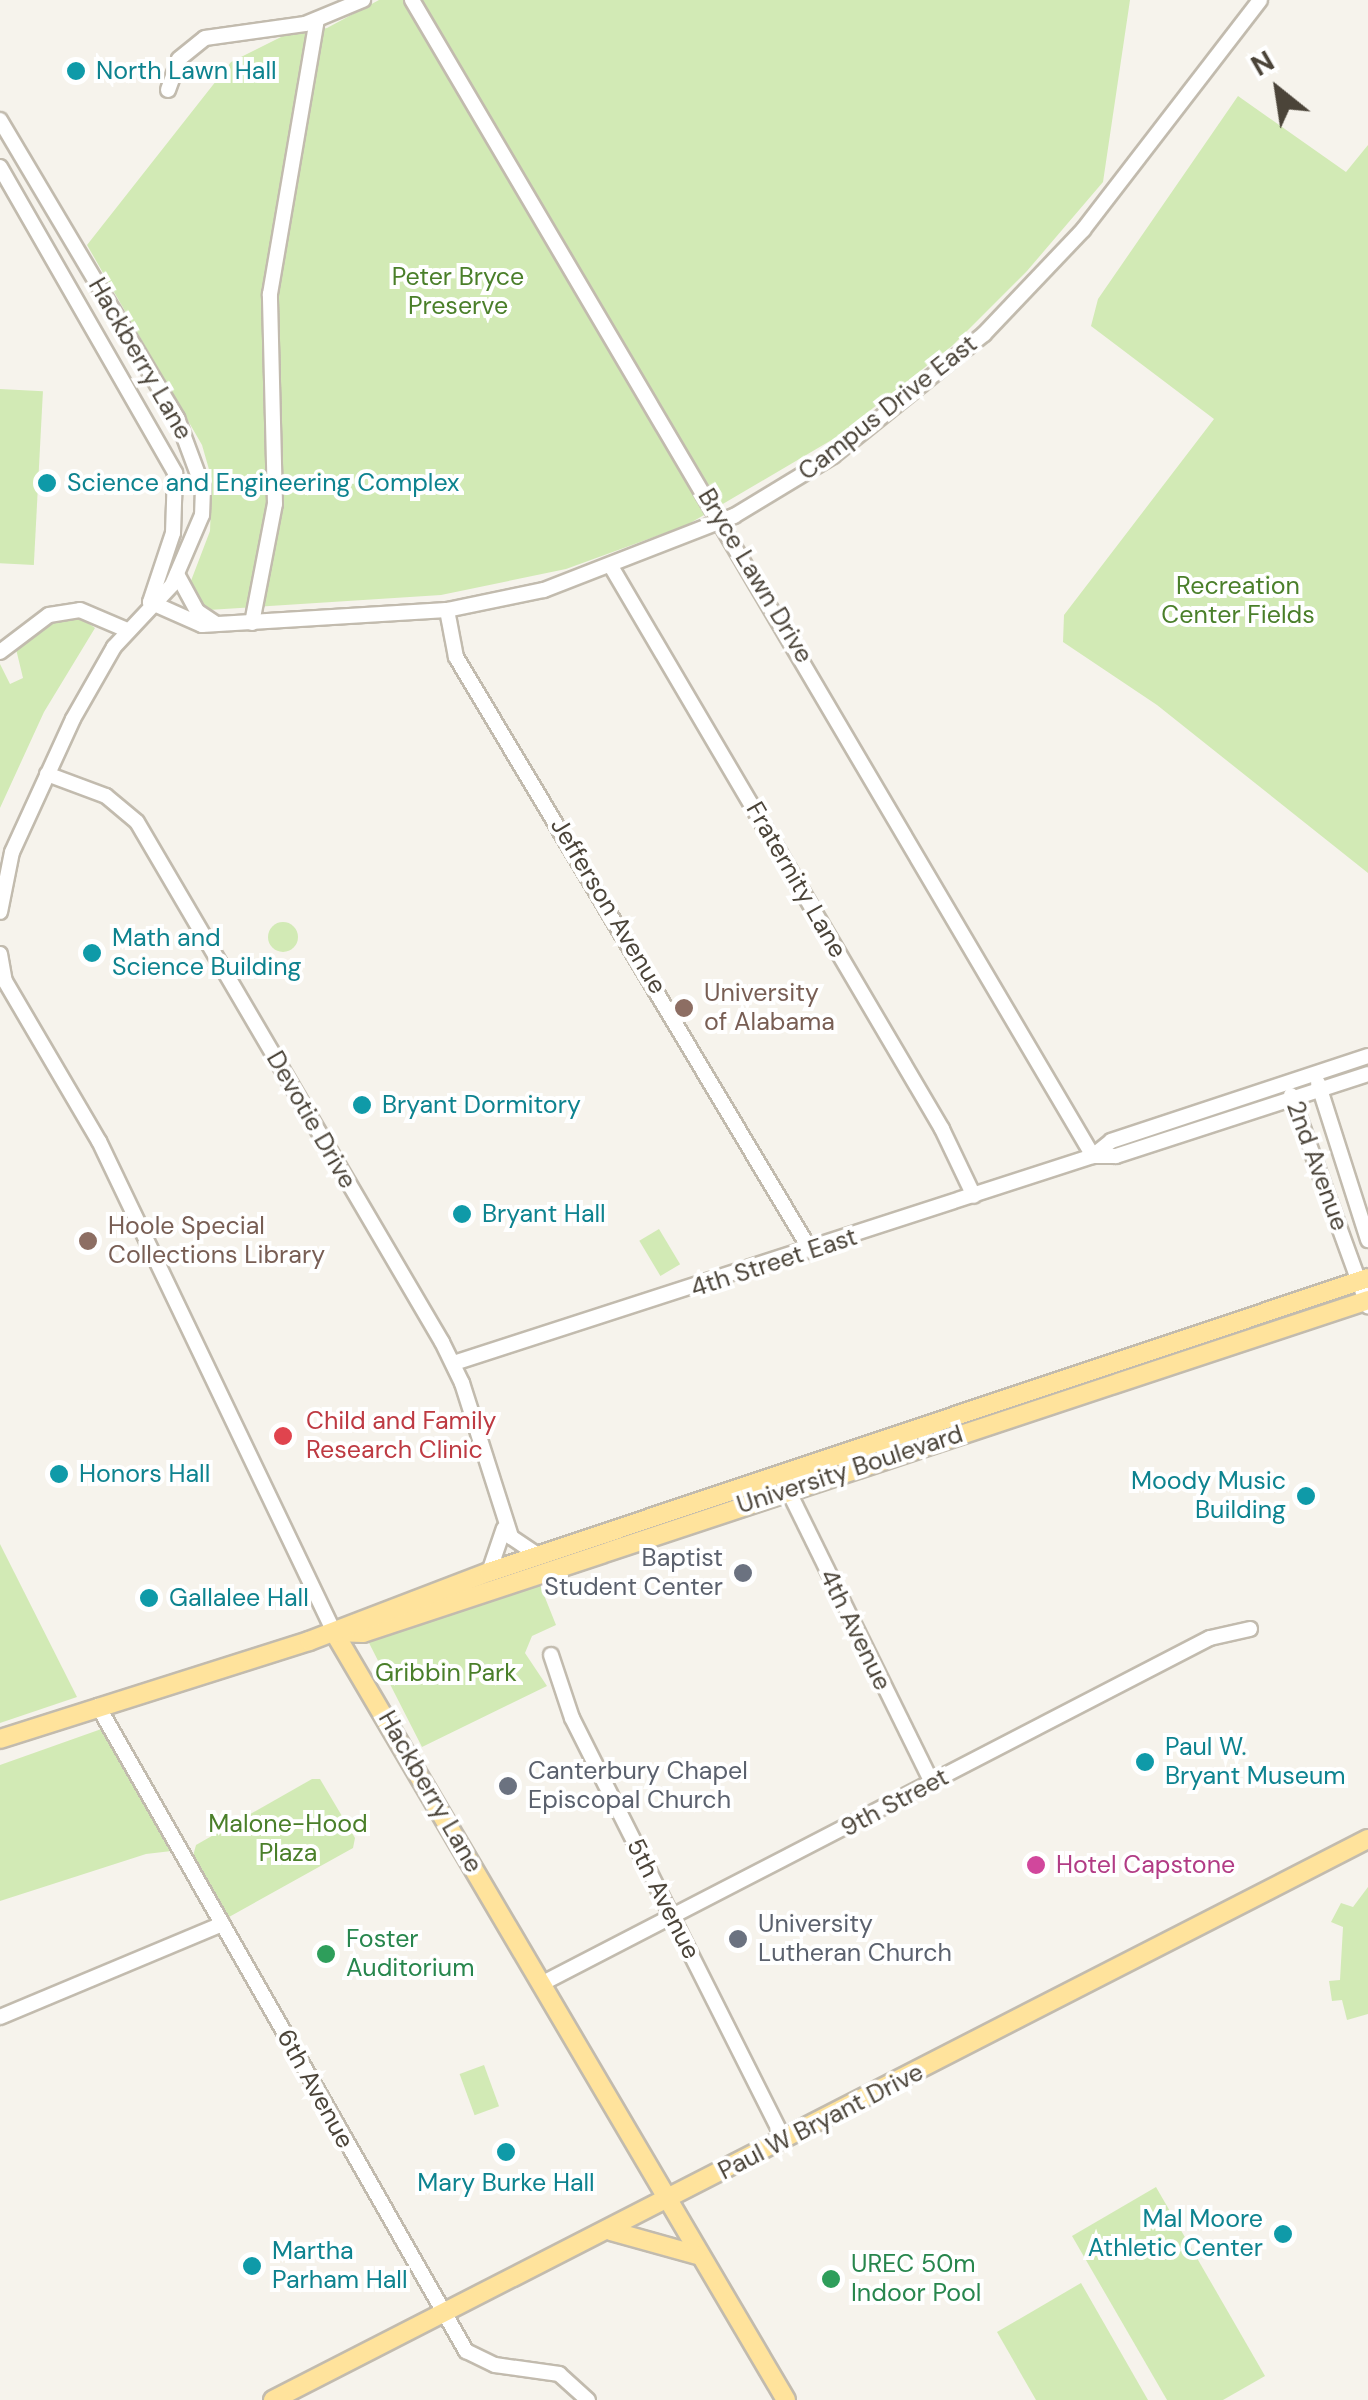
<!DOCTYPE html>
<html>
<head>
<meta charset="utf-8">
<style>
  body { margin:0 }
  #map { position:relative; width:1368px; height:2400px; overflow:hidden; background:#f6f3ec; font-family:"DM Sans",sans-serif }
  div>[style] { position:absolute }
  [style*='--x'] { left:calc(var(--x)*1px); top:calc(var(--y)*1px); width:calc(var(--w)*1px); rotate:calc(var(--a)*1deg) }
  .green>* { inset:0; background:#d2eab5; transform-origin:0 0 }
  .round { border-radius:50% }
  .roads { filter:drop-shadow(2px 0 #c2bbae) drop-shadow(-2px 0 #c2bbae) drop-shadow(0 2px #c2bbae) drop-shadow(0 -2px #c2bbae) }
  .minor>* { height:14px; margin:-7px; padding:0 7px; transform-origin:7px; border-radius:7px; background:#fff }
  .major>* { height:18px; margin:-9px; padding:0 9px; transform-origin:9px; border-radius:9px; background:#ffe39c }
  .dots>* { width:28px; height:28px; translate:-50% -50%; box-sizing:border-box; border:5px solid #fff; border-radius:50% }
  span { translate:-50% -50%; white-space:nowrap; text-align:center; line-height:1.15; -webkit-text-stroke:8px #fff; paint-order:stroke }
  .culture-label { font-size:25px; color:#0d838f }
  .left { translate:0 -50%; text-align:left }
  .right { translate:-100% -50%; text-align:right }
  .park-label { font-size:25px; color:#4a7f2a }
  .street-label { font-size:25px; color:#4b4439 }
  .education-label { font-size:25px; color:#785e54 }
  .health-label { font-size:25px; color:#be3a42 }
  .worship-label { font-size:25px; color:#5b616d }
  .hotel-label { font-size:25px; color:#b23c85 }
  .leisure-label { font-size:25px; color:#27864d }
  .north { position:absolute; left:1228px; top:40px; width:100px; height:100px; -webkit-text-stroke:8px #fff; paint-order:stroke; rotate:330deg; font-size:28px; font-weight:700; line-height:40px; text-align:center; color:#4b4439 }
  .north::after { content:''; display:block; margin:auto; width:35px; height:45px; background:#4b4439; clip-path:polygon(50% 0,100% 100%,50% 72%,0 100%) }
</style>
</head>
<body>
<div id="map">
  <div class="green">
    <div style="clip-path:polygon(379px 0,1130px 0,1103px 182px,1027px 271px,952px 346px,835px 438px,687px 525px,566px 569px,441px 595px,208px 610px,189px 586px,210px 531px,212px 480px,202px 445px,87px 245px,231px 62px,283px 36px,327px 28px)"></div>
    <div style="clip-path:polygon(1238px 96px,1346px 172px,1368px 145px,1368px 873px,1157px 705px,1063px 642px,1064px 615px,1214px 419px,1091px 326px,1098px 299px)"></div>
    <div style="left:0;top:389px;width:43px;height:174px;rotate:3deg"></div>
    <div style="clip-path:polygon(80px 617px,95px 628px,44px 712px,0 808px,0 664px,10px 684px,23px 678px,16px 649px,47px 622px)"></div>
    <div class="round" style="left:268px;top:922px;width:30px;height:30px"></div>
    <div style="left:659px;top:1229px;width:41px;height:23px;rotate:59deg"></div>
    <div style="clip-path:polygon(0 1544px,77px 1697px,0 1723px)"></div>
    <div style="clip-path:polygon(540px 1585px,556px 1625px,532px 1636px,525px 1653px,547px 1686px,422px 1747px,368px 1641px)"></div>
    <div style="clip-path:polygon(107px 1727px,180px 1850px,146px 1854px,0 1901px,0 1765px)"></div>
    <div style="clip-path:polygon(312px 1779px,320px 1779px,355px 1838px,353px 1848px,229px 1917px,193px 1856px,196px 1845px)"></div>
    <div style="clip-path:polygon(1368px 1887px,1368px 2014px,1347px 2020px,1342px 2000px,1332px 2001px,1329px 1981px,1340px 1980px,1343px 1927px,1331px 1922px,1341px 1903px,1353px 1907px)"></div>
    <div style="left:484px;top:2065px;width:44px;height:26px;rotate:70deg"></div>
    <div style="clip-path:polygon(1156px 2187px,1265px 2376px,1223px 2400px,1167px 2400px,1072px 2236px)"></div>
    <div style="clip-path:polygon(1081px 2283px,1148px 2400px,1036px 2400px,997px 2332px)"></div>
  </div>
  <div class="roads">
    <div class="minor">
      <div style="--x:412;--y:0;--w:1342;--a:59.5"></div>
      <div style="--x:168;--y:90;--w:33;--a:-70"></div>
      <div style="--x:179;--y:59;--w:33;--a:-39"></div>
      <div style="--x:205;--y:38;--w:101;--a:-8"></div>
      <div style="--x:305;--y:24;--w:63;--a:-22.5"></div>
      <div style="--x:0;--y:120;--w:347;--a:59.3"></div>
      <div style="--x:177;--y:418;--w:75;--a:69.6"></div>
      <div style="--x:203;--y:488;--w:27;--a:92"></div>
      <div style="--x:202;--y:515;--w:76;--a:113.2"></div>
      <div style="--x:172;--y:585;--w:85;--a:133.1"></div>
      <div style="--x:114;--y:647;--w:83;--a:119.7"></div>
      <div style="--x:73;--y:719;--w:146;--a:114.6"></div>
      <div style="--x:12;--y:852;--w:61;--a:101.3"></div>
      <div style="--x:0;--y:167;--w:353;--a:60.2"></div>
      <div style="--x:175;--y:473;--w:60;--a:91.9"></div>
      <div style="--x:173;--y:533;--w:73;--a:108.4"></div>
      <div style="--x:612;--y:568;--w:651;--a:59.53"></div>
      <div style="--x:942;--y:1129;--w:74;--a:64.5"></div>
      <div style="--x:177;--y:574;--w:42;--a:61.6"></div>
      <div style="--x:197;--y:611;--w:23;--a:34"></div>
      <div style="--x:150;--y:602;--w:57;--a:23.9"></div>
      <div style="--x:202;--y:625;--w:245;--a:-3.5"></div>
      <div style="--x:447;--y:610;--w:99;--a:-11.7"></div>
      <div style="--x:544;--y:590;--w:204;--a:-21.3"></div>
      <div style="--x:734;--y:516;--w:116;--a:-31.2"></div>
      <div style="--x:833;--y:456;--w:194;--a:-38.9"></div>
      <div style="--x:984;--y:334;--w:144;--a:-46.4"></div>
      <div style="--x:1083;--y:230;--w:290;--a:-52.4"></div>
      <div style="--x:447;--y:610;--w:48;--a:79.2"></div>
      <div style="--x:456;--y:657;--w:692;--a:59.14"></div>
      <div style="--x:252;--y:623;--w:121;--a:-79.1"></div>
      <div style="--x:275;--y:504;--w:210;--a:-91.4"></div>
      <div style="--x:270;--y:294;--w:278;--a:-80.3"></div>
      <div style="--x:0;--y:652;--w:61;--a:-37.1"></div>
      <div style="--x:49;--y:615;--w:31;--a:-9"></div>
      <div style="--x:80;--y:610;--w:51;--a:23.1"></div>
      <div style="--x:47;--y:774;--w:63;--a:20.4"></div>
      <div style="--x:106;--y:796;--w:40;--a:40"></div>
      <div style="--x:137;--y:822;--w:603;--a:59.61"></div>
      <div style="--x:442;--y:1342;--w:46;--a:64"></div>
      <div style="--x:462;--y:1383;--w:162;--a:72.3"></div>
      <div style="--x:511;--y:1537;--w:34;--a:34"></div>
      <div style="--x:0;--y:954;--w:27;--a:80"></div>
      <div style="--x:5;--y:981;--w:186;--a:59.6"></div>
      <div style="--x:99;--y:1141;--w:544;--a:64.42"></div>
      <div style="--x:1318;--y:1083;--w:165;--a:72.3"></div>
      <div style="--x:1291;--y:1095;--w:225;--a:70"></div>
      <div style="--x:1094;--y:1155;--w:22;--a:-39"></div>
      <div style="--x:1111;--y:1141;--w:271;--a:-18.3"></div>
      <div style="--x:454;--y:1363;--w:672;--a:-17.95"></div>
      <div style="--x:1093;--y:1156;--w:23;--a:0"></div>
      <div style="--x:1116;--y:1156;--w:265;--a:-18"></div>
      <div style="--x:786;--y:1486;--w:331;--a:63.8"></div>
      <div style="--x:489;--y:1572;--w:46;--a:-71.2"></div>
      <div style="--x:551;--y:1655;--w:66;--a:71.6"></div>
      <div style="--x:572;--y:1718;--w:472;--a:63.3"></div>
      <div style="--x:98;--y:1706;--w:743;--a:60.29"></div>
      <div style="--x:466;--y:2351;--w:32;--a:26"></div>
      <div style="--x:495;--y:2365;--w:65;--a:8"></div>
      <div style="--x:559;--y:2374;--w:39;--a:42"></div>
      <div style="--x:541;--y:1984;--w:753;--a:-27.35"></div>
      <div style="--x:1210;--y:1638;--w:41;--a:-12.7"></div>
      <div style="--x:0;--y:2017;--w:241;--a:-22.7"></div>
    </div>
    <div class="major">
      <div style="--x:334;--y:1632;--w:891;--a:59.52"></div>
      <div style="--x:335;--y:1632;--w:28;--a:2"></div>
      <div style="--x:363;--y:1633;--w:1059;--a:-18.33"></div>
      <div style="--x:0;--y:1739;--w:324;--a:-17.6"></div>
      <div style="--x:309;--y:1641;--w:193;--a:-21"></div>
      <div style="--x:489;--y:1572;--w:927;--a:-18.49"></div>
      <div style="--x:611;--y:2231;--w:89;--a:15.6"></div>
      <div style="--x:273;--y:2400;--w:1230;--a:-27.13"></div>
    </div>
  </div>
  <div class="dots">
    <div style="left:76px;top:71px;background:#0f9aa8"></div>
    <div style="left:47px;top:483px;background:#0f9aa8"></div>
    <div style="left:92px;top:953px;background:#0f9aa8"></div>
    <div style="left:684px;top:1008px;background:#8d6e63"></div>
    <div style="left:362px;top:1105px;background:#0f9aa8"></div>
    <div style="left:462px;top:1214px;background:#0f9aa8"></div>
    <div style="left:88px;top:1241px;background:#8d6e63"></div>
    <div style="left:283px;top:1436px;background:#e0444e"></div>
    <div style="left:59px;top:1474px;background:#0f9aa8"></div>
    <div style="left:1306px;top:1496px;background:#0f9aa8"></div>
    <div style="left:743px;top:1573px;background:#6b7280"></div>
    <div style="left:149px;top:1598px;background:#0f9aa8"></div>
    <div style="left:1145px;top:1762px;background:#0f9aa8"></div>
    <div style="left:508px;top:1786px;background:#6b7280"></div>
    <div style="left:1036px;top:1865px;background:#d1479c"></div>
    <div style="left:738px;top:1939px;background:#6b7280"></div>
    <div style="left:326px;top:1954px;background:#2e9e5b"></div>
    <div style="left:506px;top:2152px;background:#0f9aa8"></div>
    <div style="left:1283px;top:2234px;background:#0f9aa8"></div>
    <div style="left:252px;top:2266px;background:#0f9aa8"></div>
    <div style="left:831px;top:2279px;background:#2e9e5b"></div>
  </div>
  <div class="culture-label">
    <span class="left" style="left:96px;top:71px">North Lawn Hall</span>
    <span class="left" style="left:67px;top:483px">Science and Engineering Complex</span>
    <span class="left" style="left:112px;top:953px">Math and<br>Science Building</span>
    <span class="left" style="left:382px;top:1105px">Bryant Dormitory</span>
    <span class="left" style="left:482px;top:1214px">Bryant Hall</span>
    <span class="left" style="left:79px;top:1474px">Honors Hall</span>
    <span class="right" style="left:1286px;top:1496px">Moody Music<br>Building</span>
    <span class="left" style="left:169px;top:1598px">Gallalee Hall</span>
    <span class="left" style="left:1165px;top:1762px">Paul W.<br>Bryant Museum</span>
    <span style="left:506px;top:2183px">Mary Burke Hall</span>
    <span class="right" style="left:1263px;top:2234px">Mal Moore<br>Athletic Center</span>
    <span class="left" style="left:272px;top:2266px">Martha<br>Parham Hall</span>
  </div>
  <div class="park-label">
    <span style="left:458px;top:292px">Peter Bryce<br>Preserve</span>
    <span style="left:1238px;top:601px">Recreation<br>Center Fields</span>
    <span style="left:446px;top:1673px">Gribbin Park</span>
    <span style="left:288px;top:1839px">Malone-Hood<br>Plaza</span>
  </div>
  <div class="street-label">
    <span style="left:140px;top:359px;rotate:60deg">Hackberry Lane</span>
    <span style="left:888px;top:408px;rotate:-38deg">Campus Drive East</span>
    <span style="left:755px;top:576px;rotate:59deg">Bryce Lawn Drive</span>
    <span style="left:796px;top:880px;rotate:60deg">Fraternity Lane</span>
    <span style="left:608px;top:906px;rotate:59deg">Jefferson Avenue</span>
    <span style="left:311px;top:1120px;rotate:60deg">Devotie Drive</span>
    <span style="left:1317px;top:1166px;rotate:70deg">2nd Avenue</span>
    <span style="left:774px;top:1263px;rotate:-18deg">4th Street East</span>
    <span style="left:850px;top:1470px;rotate:-18deg">University Boulevard</span>
    <span style="left:855px;top:1630px;rotate:64deg">4th Avenue</span>
    <span style="left:430px;top:1792px;rotate:60deg">Hackberry Lane</span>
    <span style="left:895px;top:1803px;rotate:-28deg">9th Street</span>
    <span style="left:663px;top:1899px;rotate:63deg">5th Avenue</span>
    <span style="left:315px;top:2089px;rotate:61deg">6th Avenue</span>
    <span style="left:821px;top:2122px;rotate:-27deg">Paul W Bryant Drive</span>
  </div>
  <div class="education-label">
    <span class="left" style="left:704px;top:1008px">University<br>of Alabama</span>
    <span class="left" style="left:108px;top:1241px">Hoole Special<br>Collections Library</span>
  </div>
  <div class="health-label">
    <span class="left" style="left:306px;top:1436px">Child and Family<br>Research Clinic</span>
  </div>
  <div class="worship-label">
    <span class="right" style="left:723px;top:1573px">Baptist<br>Student Center</span>
    <span class="left" style="left:528px;top:1786px">Canterbury Chapel<br>Episcopal Church</span>
    <span class="left" style="left:758px;top:1939px">University<br>Lutheran Church</span>
  </div>
  <div class="hotel-label">
    <span class="left" style="left:1056px;top:1865px">Hotel Capstone</span>
  </div>
  <div class="leisure-label">
    <span class="left" style="left:346px;top:1954px">Foster<br>Auditorium</span>
    <span class="left" style="left:851px;top:2279px">UREC 50m<br>Indoor Pool</span>
  </div>
  <div class="north">N</div>
</div>
</body>
</html>
